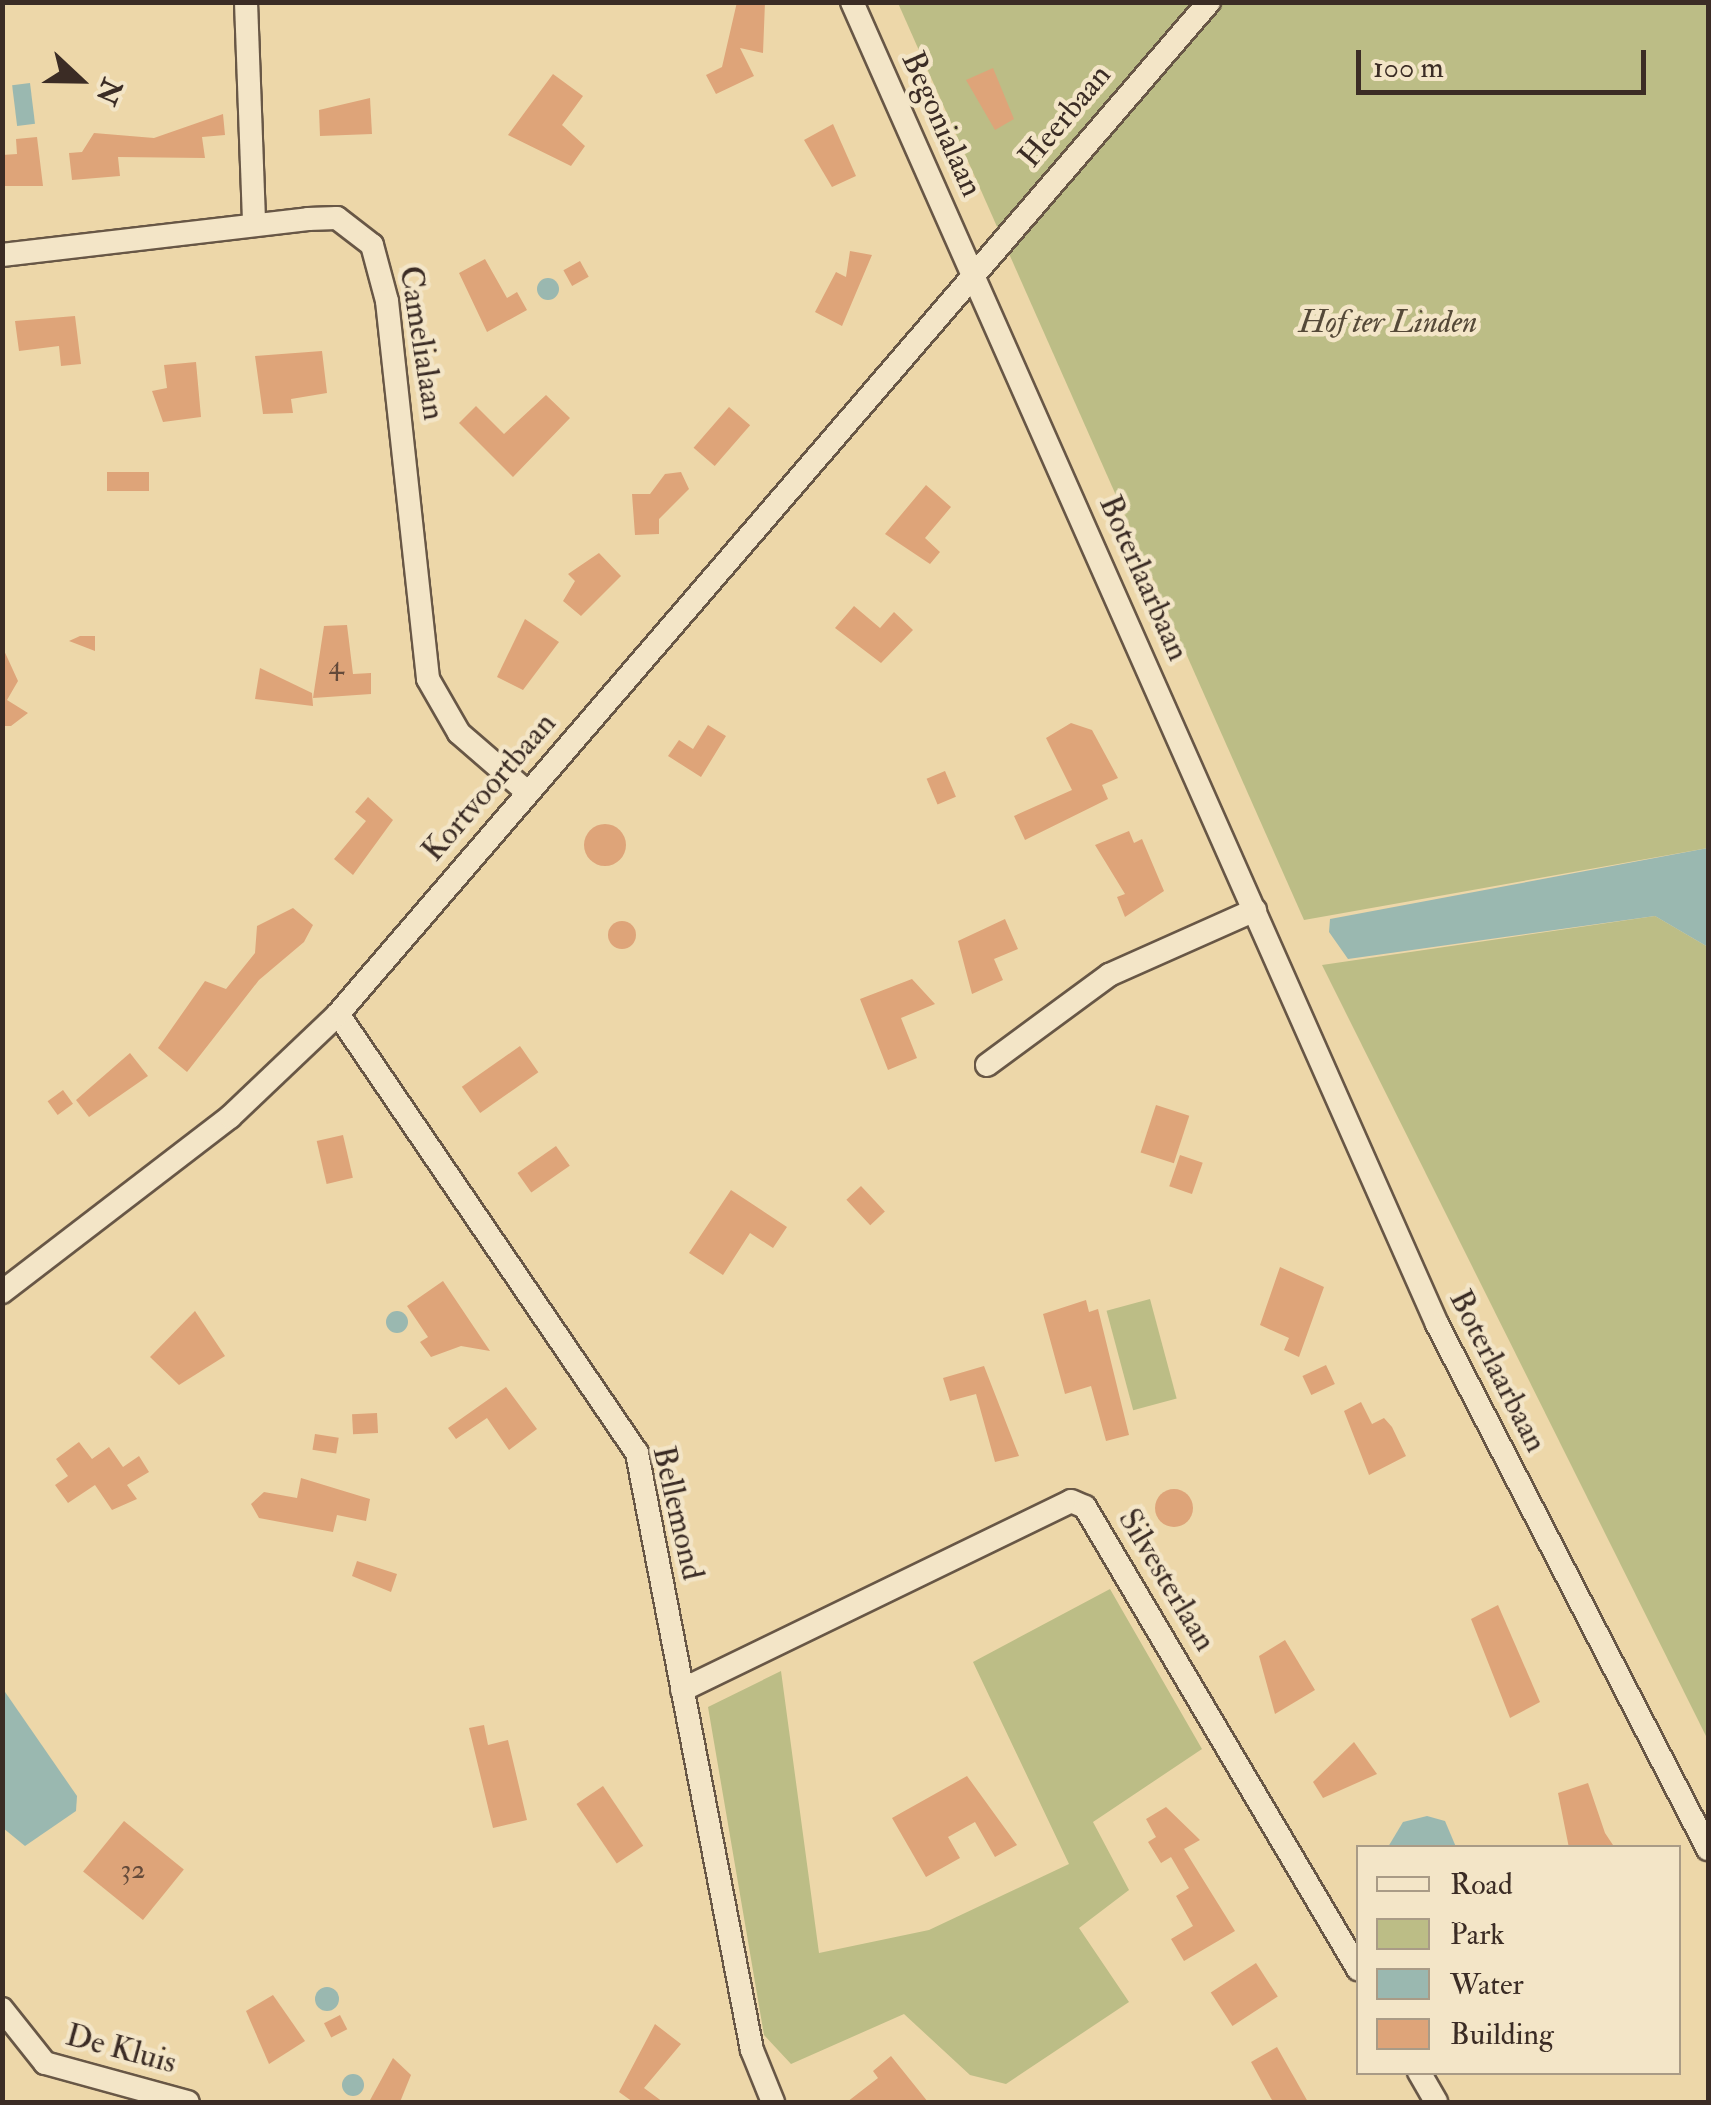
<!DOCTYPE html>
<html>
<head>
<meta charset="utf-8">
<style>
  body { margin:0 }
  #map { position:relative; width:1711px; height:2105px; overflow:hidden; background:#edd7a9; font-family:"IM FELL Double Pica",serif }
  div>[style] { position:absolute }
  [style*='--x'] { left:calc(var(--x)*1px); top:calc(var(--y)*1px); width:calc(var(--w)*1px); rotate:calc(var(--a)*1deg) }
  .green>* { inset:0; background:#bcbd86; transform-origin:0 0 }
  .water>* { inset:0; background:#9ab8b0; transform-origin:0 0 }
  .round { border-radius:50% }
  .building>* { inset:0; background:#dea479; transform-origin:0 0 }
  .roads { filter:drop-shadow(2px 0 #685746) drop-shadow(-2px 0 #685746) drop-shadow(0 2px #685746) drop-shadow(0 -2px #685746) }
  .street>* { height:22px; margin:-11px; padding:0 11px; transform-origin:11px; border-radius:11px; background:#f3e5c7 }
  span { translate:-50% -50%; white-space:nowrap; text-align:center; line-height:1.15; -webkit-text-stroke:9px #f3e5c7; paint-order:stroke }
  .number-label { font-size:28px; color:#644a3a }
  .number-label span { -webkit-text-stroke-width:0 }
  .street-label { font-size:32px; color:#3b2c25 }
  .park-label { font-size:32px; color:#554938; font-style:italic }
  .frame { position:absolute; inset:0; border:5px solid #3b2c25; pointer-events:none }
  .legend { position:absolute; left:1356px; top:1845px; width:325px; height:230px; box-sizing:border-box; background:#f3e5c7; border:2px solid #a99b86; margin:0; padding:12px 18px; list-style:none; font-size:30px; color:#3b2c25 }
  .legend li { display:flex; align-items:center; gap:20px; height:50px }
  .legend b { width:50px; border:2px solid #a99b86 }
  .north { position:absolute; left:30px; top:30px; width:100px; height:100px; -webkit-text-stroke:8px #f3e5c7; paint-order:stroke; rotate:112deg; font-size:28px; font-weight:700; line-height:40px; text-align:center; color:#3b2c25 }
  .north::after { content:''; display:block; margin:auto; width:35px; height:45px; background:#3b2c25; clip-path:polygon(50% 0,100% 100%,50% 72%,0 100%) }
  .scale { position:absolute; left:1356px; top:50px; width:290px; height:45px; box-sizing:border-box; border:5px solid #3b2c25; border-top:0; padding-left:12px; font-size:30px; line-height:35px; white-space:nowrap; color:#3b2c25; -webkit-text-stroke:8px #f3e5c7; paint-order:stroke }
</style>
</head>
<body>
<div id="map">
  <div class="green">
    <div style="clip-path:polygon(898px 3px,1708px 3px,1708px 848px,1304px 920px)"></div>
    <div style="clip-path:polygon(1655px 916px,1708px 947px,1708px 1740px,1322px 965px)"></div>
    <div style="left:1150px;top:1299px;width:103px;height:45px;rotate:75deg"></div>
    <div style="clip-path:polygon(1110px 1589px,1202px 1749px,1093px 1822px,1129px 1890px,1079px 1928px,1129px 2002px,1006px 2084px,970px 2075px,904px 2014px,791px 2064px,764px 2035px,708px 1707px,781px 1671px,819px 1953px,929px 1930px,1069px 1864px,973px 1662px)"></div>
  </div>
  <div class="water">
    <div style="left:30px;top:83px;width:41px;height:18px;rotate:83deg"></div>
    <div class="round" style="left:537px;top:278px;width:22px;height:22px"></div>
    <div style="clip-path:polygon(1708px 848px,1708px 947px,1655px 916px,1348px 959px,1329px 932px,1330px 919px)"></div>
    <div class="round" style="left:386px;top:1311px;width:22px;height:22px"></div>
    <div style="clip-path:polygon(3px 1689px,77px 1796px,76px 1811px,25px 1846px,3px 1828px)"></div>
    <div style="clip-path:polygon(1427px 1816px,1445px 1821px,1456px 1847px,1388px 1847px,1403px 1822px)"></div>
    <div class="round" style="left:315px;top:1987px;width:24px;height:24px"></div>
    <div class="round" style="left:342px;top:2074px;width:22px;height:22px"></div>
  </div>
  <div class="building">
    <div style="clip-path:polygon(737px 2px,765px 2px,763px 53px,740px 48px,754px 76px,716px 94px,706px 75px,722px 67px)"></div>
    <div style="clip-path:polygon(993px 68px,1014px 119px,995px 130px,966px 80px)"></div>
    <div style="clip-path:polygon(553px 74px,583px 96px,562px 125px,585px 146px,571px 166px,508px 135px)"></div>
    <div style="clip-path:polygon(370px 98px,372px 134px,320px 136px,319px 110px)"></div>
    <div style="clip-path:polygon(223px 114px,225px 135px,202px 137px,205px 158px,118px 157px,120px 176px,72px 180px,69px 153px,82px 152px,94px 133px,154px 138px)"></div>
    <div style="clip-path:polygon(833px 124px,856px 176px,832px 187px,804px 140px)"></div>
    <div style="clip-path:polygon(37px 137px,43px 186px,2px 186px,2px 155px,17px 154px,16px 139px)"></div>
    <div style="clip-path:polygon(850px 251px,872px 255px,842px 326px,815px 312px,836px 272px,846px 277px)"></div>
    <div style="clip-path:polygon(485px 259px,507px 298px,517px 292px,527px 310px,487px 332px,459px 273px)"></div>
    <div style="left:580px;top:261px;width:18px;height:19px;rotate:61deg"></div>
    <div style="clip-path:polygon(75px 316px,81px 364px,61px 366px,59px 346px,19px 351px,15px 321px)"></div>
    <div style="clip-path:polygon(322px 351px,327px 393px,291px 399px,293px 413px,263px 414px,255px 356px)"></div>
    <div style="clip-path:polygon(196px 362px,201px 417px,163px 422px,152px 391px,167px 388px,164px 365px)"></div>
    <div style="clip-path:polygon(546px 395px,570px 418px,513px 477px,459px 423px,476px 406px,504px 434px)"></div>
    <div style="left:729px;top:407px;width:28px;height:54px;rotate:41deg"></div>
    <div style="left:149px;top:472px;width:19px;height:42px;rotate:90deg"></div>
    <div style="clip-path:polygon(681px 472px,689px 489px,659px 519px,659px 534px,635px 535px,632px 494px,650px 494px,665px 474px)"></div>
    <div style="clip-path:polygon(926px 485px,951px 507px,925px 538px,940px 552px,930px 564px,885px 534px)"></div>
    <div style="clip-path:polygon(599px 553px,621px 576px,581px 616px,563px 601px,575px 581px,568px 574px)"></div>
    <div style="clip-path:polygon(854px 606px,880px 628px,894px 612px,913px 630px,881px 663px,835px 628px)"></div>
    <div style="clip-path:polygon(525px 619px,559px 642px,523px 690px,497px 677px)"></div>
    <div style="clip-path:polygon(347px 625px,353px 674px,371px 673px,371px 694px,313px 698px,324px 626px)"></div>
    <div style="clip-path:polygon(95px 636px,95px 651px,69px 641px,80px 636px)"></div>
    <div style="clip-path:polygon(2px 646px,18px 681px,7px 700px,28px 713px,11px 726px,2px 726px)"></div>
    <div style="clip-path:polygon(260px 668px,312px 693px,313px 706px,255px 699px)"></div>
    <div style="clip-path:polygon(1071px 723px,1092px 730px,1118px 778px,1102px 785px,1108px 799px,1025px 840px,1014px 816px,1072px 790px,1046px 738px)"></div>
    <div style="clip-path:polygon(708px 725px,726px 736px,701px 777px,668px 756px,679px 740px,693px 749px)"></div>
    <div style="left:945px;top:771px;width:28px;height:20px;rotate:67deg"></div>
    <div style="clip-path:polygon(368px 797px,393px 820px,353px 875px,334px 859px,366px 821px,355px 812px)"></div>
    <div class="round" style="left:584px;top:824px;width:42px;height:42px"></div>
    <div style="clip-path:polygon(1129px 831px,1134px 843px,1142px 839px,1164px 891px,1125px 917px,1117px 897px,1125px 894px,1095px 845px)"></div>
    <div style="clip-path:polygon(293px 908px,313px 925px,304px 942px,259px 980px,187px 1072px,158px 1048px,205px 981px,226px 989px,255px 953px,257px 926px)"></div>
    <div style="clip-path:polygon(1005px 919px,1018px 949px,994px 959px,1003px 980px,972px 994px,958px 941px)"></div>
    <div class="round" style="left:608px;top:921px;width:28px;height:28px"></div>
    <div style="clip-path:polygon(912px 979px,935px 1004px,901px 1018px,917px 1058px,888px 1070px,860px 999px)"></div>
    <div style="left:520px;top:1046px;width:32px;height:71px;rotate:55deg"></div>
    <div style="clip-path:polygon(130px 1053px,148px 1076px,89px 1117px,76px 1100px)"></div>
    <div style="left:63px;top:1090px;width:17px;height:19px;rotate:54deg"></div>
    <div style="left:1156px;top:1105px;width:35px;height:50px;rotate:18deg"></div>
    <div style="left:343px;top:1135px;width:44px;height:27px;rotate:77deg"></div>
    <div style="left:556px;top:1146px;width:24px;height:47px;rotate:55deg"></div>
    <div style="left:1180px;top:1155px;width:24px;height:33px;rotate:19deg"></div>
    <div style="left:861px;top:1186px;width:35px;height:20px;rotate:47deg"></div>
    <div style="clip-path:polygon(731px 1190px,787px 1227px,773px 1248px,750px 1233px,723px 1275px,689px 1253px)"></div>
    <div style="clip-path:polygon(1280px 1267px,1324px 1287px,1299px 1357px,1284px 1350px,1289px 1338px,1260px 1325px)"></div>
    <div style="clip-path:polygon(443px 1281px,490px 1351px,461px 1346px,431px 1357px,420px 1342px,428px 1337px,407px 1306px)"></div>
    <div style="clip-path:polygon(1086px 1300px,1089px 1312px,1098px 1309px,1129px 1435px,1106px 1441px,1091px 1386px,1065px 1394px,1043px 1314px)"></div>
    <div style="clip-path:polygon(195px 1311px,225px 1356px,179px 1385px,150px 1357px)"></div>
    <div style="left:1326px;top:1365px;width:21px;height:26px;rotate:65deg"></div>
    <div style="clip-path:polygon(984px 1366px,1019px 1456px,995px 1462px,976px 1394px,950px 1401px,943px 1378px)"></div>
    <div style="clip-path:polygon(506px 1387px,537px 1429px,509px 1450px,487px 1418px,456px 1439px,448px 1428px)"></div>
    <div style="clip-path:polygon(1361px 1402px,1372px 1424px,1384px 1418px,1392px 1427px,1406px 1456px,1369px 1475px,1344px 1411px)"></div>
    <div style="left:377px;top:1413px;width:20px;height:25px;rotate:87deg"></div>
    <div style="left:315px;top:1434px;width:24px;height:16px;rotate:9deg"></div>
    <div style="clip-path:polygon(79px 1442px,92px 1459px,109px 1447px,123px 1467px,139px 1456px,149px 1472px,127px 1485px,137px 1499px,112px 1510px,95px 1485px,68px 1503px,55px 1485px,68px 1476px,56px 1459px)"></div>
    <div style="clip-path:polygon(301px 1478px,370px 1499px,366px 1521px,337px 1515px,333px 1532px,259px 1518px,251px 1504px,264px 1492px,297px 1498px)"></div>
    <div class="round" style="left:1155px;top:1489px;width:38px;height:38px"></div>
    <div style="clip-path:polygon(357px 1561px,397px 1574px,391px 1592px,352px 1576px)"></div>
    <div style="clip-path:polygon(1498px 1605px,1540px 1702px,1510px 1718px,1471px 1619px)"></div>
    <div style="clip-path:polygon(1285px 1640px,1315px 1690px,1275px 1714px,1259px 1656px)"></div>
    <div style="clip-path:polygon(484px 1725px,488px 1745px,508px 1740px,527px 1820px,493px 1828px,469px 1728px)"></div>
    <div style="clip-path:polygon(1354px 1742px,1377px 1774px,1323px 1798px,1313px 1782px)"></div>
    <div style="clip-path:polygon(967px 1776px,1017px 1845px,995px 1857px,975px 1822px,948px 1837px,960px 1858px,926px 1877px,892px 1818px)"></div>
    <div style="clip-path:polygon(1588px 1783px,1605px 1833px,1615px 1848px,1569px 1848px,1558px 1793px)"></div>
    <div style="left:603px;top:1786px;width:72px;height:32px;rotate:56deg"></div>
    <div style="clip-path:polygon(1166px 1807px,1200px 1840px,1184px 1849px,1235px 1931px,1184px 1961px,1171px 1939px,1193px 1926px,1176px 1896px,1189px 1888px,1171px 1857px,1161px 1863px,1148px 1842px,1156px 1837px,1146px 1819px)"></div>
    <div style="left:124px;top:1821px;width:77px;height:65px;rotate:39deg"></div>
    <div style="left:1256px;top:1963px;width:40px;height:54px;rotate:57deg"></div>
    <div style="clip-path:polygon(273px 1995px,305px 2041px,269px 2064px,246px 2011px)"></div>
    <div style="left:340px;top:2015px;width:16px;height:18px;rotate:63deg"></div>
    <div style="clip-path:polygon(655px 2024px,681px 2044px,644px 2088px,663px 2102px,633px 2102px,619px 2092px)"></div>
    <div style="clip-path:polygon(1277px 2047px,1308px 2102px,1273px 2102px,1251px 2062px)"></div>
    <div style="clip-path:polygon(891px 2056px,928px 2102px,847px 2102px,878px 2078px,873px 2071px)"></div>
    <div style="clip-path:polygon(393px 2058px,411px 2075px,400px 2102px,369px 2102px)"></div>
  </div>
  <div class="roads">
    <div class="street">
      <div style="--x:246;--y:2;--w:222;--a:87.9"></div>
      <div style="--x:852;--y:2;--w:1446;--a:66.13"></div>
      <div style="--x:1437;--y:1324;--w:591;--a:62.7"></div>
      <div style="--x:2;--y:255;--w:308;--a:-6.7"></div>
      <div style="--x:308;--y:219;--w:29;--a:-2"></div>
      <div style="--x:337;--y:218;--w:44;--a:37.6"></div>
      <div style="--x:372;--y:245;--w:58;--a:75"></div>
      <div style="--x:387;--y:301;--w:380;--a:83.8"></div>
      <div style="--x:428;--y:679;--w:62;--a:60.1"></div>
      <div style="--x:459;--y:733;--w:90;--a:40.9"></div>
      <div style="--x:338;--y:1014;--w:531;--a:55.74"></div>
      <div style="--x:637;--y:1453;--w:608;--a:79.1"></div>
      <div style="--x:752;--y:2050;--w:56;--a:68"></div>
      <div style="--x:987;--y:1065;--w:152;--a:-36.4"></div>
      <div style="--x:1109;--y:975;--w:160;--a:-24"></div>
      <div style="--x:2;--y:1292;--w:287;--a:-37.5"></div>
      <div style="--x:230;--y:1117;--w:149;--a:-43.6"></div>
      <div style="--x:338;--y:1014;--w:1335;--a:-49.28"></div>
      <div style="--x:682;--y:1690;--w:432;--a:-25.9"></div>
      <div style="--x:1071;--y:1501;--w:15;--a:23"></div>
      <div style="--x:1085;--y:1507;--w:537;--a:59.42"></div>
      <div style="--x:2;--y:2009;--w:69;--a:51.5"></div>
      <div style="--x:45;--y:2063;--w:148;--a:15.3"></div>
      <div style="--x:1419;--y:2072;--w:34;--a:60"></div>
    </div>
  </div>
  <div class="number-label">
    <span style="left:336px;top:666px">4</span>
    <span style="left:133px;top:1870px">32</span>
  </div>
  <div class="street-label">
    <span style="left:1065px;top:116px;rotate:-50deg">Heerbaan</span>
    <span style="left:942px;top:124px;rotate:66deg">Begonialaan</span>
    <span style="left:422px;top:343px;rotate:81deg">Camelialaan</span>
    <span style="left:1144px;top:578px;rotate:66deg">Boterlaarbaan</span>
    <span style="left:489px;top:787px;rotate:-49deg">Kortvoortbaan</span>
    <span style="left:1498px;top:1371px;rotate:63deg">Boterlaarbaan</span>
    <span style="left:678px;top:1513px;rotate:77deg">Bellemond</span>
    <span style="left:1167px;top:1580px;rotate:59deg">Silvesterlaan</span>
    <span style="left:121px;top:2049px;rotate:15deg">De Kluis</span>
  </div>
  <div class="park-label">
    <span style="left:1388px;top:322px">Hof ter Linden</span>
  </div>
  <div class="frame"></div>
  <ul class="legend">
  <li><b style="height:12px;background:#f3e5c7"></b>Road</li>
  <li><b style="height:28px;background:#bcbd86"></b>Park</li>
  <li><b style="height:28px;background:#9ab8b0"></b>Water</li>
  <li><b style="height:28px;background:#dea479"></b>Building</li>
  </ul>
  <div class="north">N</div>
  <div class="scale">100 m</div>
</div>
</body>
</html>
